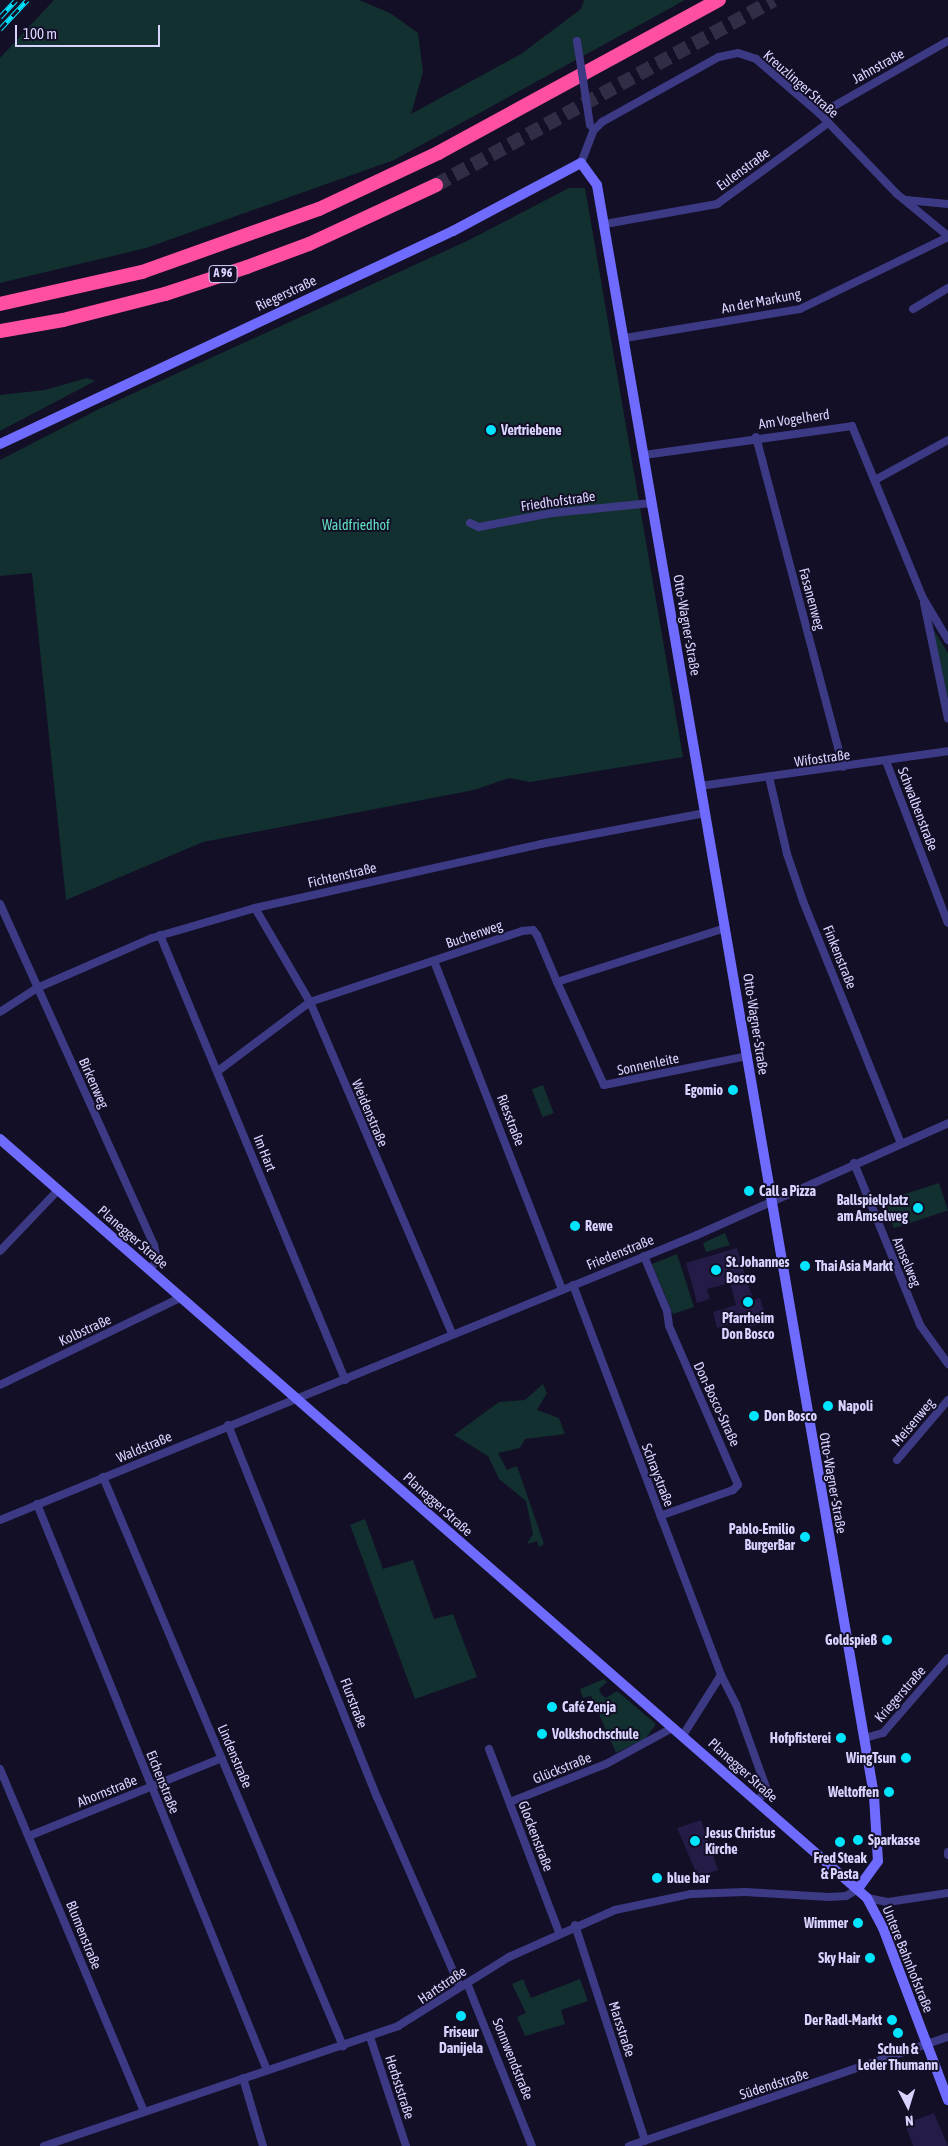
<!DOCTYPE html>
<html>
<head>
<meta charset="utf-8">
<style>
  body { margin:0 }
  #map { position:relative; width:948px; height:2146px; overflow:hidden; background:#130f26; font-family:"Asap Condensed",sans-serif }
  div>[style] { position:absolute }
  [style*='--x'] { left:calc(var(--x)*1px); top:calc(var(--y)*1px); width:calc(var(--w)*1px); rotate:calc(var(--a)*1deg) }
  .green>* { inset:0; background:#12302f; transform-origin:0 0 }
  .building>* { inset:0; background:#241b47 }
  .highway-tunnel>* { height:14px; margin-top:-7px; transform-origin:0; background:repeating-linear-gradient(90deg,#312d47 0 14px,transparent 0 21px) }
  .street>* { height:8px; margin:-4px; padding:0 4px; transform-origin:4px; border-radius:4px; background:#3d3a85 }
  .secondary>* { height:10px; margin:-5px; padding:0 5px; transform-origin:5px; border-radius:5px; background:#6f6bff }
  .highway>* { height:14px; margin:-7px; padding:0 7px; transform-origin:7px; border-radius:7px; background:#ff4fa3 }
  .rail>* { height:5px; margin-top:-2.5px; transform-origin:0; background:repeating-linear-gradient(90deg,#130f26 0 9px,#00e5ff 0 18px); box-sizing:border-box; border-block:1px solid #00e5ff }
  .street-bridge>* { height:8px; margin:-4px; padding:0 4px; transform-origin:4px; border-radius:4px; background:#3d3a85 }
  .dots>* { width:14px; height:14px; translate:-50% -50%; box-sizing:border-box; border:2px solid #130f26; border-radius:50% }
  span { translate:-50% -50%; white-space:nowrap; text-align:center; line-height:1.15; -webkit-text-stroke:4px #130f26; paint-order:stroke }
  .shield-label span { padding:1px 4px; background:#130f26; border:1px solid; border-radius:4px; -webkit-text-stroke-width:0 }
  .shield-label { font-size:12px; color:#d9d4ff; font-weight:700 }
  .street-label { font-size:14px; color:#d9d4ff }
  .poi-label { font-size:14px; color:#d9d4ff; font-weight:700 }
  .left { translate:0 -50%; text-align:left }
  .right { translate:-100% -50%; text-align:right }
  .park-label { font-size:14px; color:#5fe0c0 }
  .north { position:absolute; left:883px; top:2081px; width:50px; height:50px; -webkit-text-stroke:4px #130f26; paint-order:stroke; rotate:175deg; font-size:14px; font-weight:700; line-height:20px; text-align:center; color:#d9d4ff }
  .north::after { content:''; display:block; margin:auto; width:18px; height:22px; background:#d9d4ff; clip-path:polygon(50% 0,100% 100%,50% 72%,0 100%) }
  .scale { position:absolute; left:15px; top:25px; width:145px; height:22px; box-sizing:border-box; border:2px solid #d9d4ff; border-top:0; padding-left:6px; font-size:15px; line-height:18px; white-space:nowrap; color:#d9d4ff; -webkit-text-stroke:4px #130f26; paint-order:stroke }
</style>
</head>
<body>
<div id="map">
  <div class="green">
    <div style="clip-path:polygon(54px 0,359px 0,390px 13px,418px 33px,423px 72px,411px 114px,521px 54px,581px 9px,584px 0,685px 0,394px 160px,146px 248px,0 283px,0 58px)"></div>
    <div style="clip-path:polygon(569px 188px,585px 188px,683px 757px,530px 782px,509px 778px,474px 790px,203px 842px,66px 900px,32px 573px,0 576px,0 460px,99px 409px,467px 241px)"></div>
    <div style="clip-path:polygon(87px 378px,95px 381px,0 431px,0 395px,45px 390px)"></div>
    <div style="clip-path:polygon(933px 629px,948px 653px,948px 699px,943px 678px)"></div>
    <div style="left:543px;top:1085px;width:30px;height:12px;rotate:69deg"></div>
    <div style="left:939px;top:1183px;width:29px;height:57px;rotate:72deg"></div>
    <div style="clip-path:polygon(725px 1233px,730px 1245px,706px 1252px,703px 1243px)"></div>
    <div style="clip-path:polygon(677px 1254px,694px 1307px,673px 1314px,652px 1264px)"></div>
    <div style="clip-path:polygon(543px 1384px,547px 1393px,537px 1410px,559px 1418px,565px 1434px,525px 1439px,520px 1448px,498px 1453px,507px 1470px,517px 1466px,544px 1544px,539px 1547px,537px 1541px,527px 1544px,533px 1534px,526px 1501px,499px 1479px,488px 1456px,454px 1435px,499px 1402px,525px 1400px)"></div>
    <div style="clip-path:polygon(365px 1519px,383px 1569px,413px 1560px,434px 1619px,453px 1614px,477px 1677px,415px 1699px,350px 1525px)"></div>
    <div style="clip-path:polygon(604px 1679px,607px 1682px,599px 1689px,601px 1694px,606px 1698px,617px 1691px,656px 1724px,646px 1738px,616px 1753px,591px 1696px,583px 1698px,580px 1689px)"></div>
    <div style="clip-path:polygon(523px 1979px,531px 1998px,580px 1979px,588px 2001px,561px 2010px,565px 2024px,525px 2036px,517px 2017px,526px 2013px,512px 1984px)"></div>
  </div>
  <div class="building">
    <div style="clip-path:polygon(737px 1248px,748px 1285px,754px 1300px,760px 1298px,767px 1322px,750px 1327px,748px 1318px,717px 1328px,713px 1312px,736px 1305px,730px 1283px,707px 1289px,710px 1299px,697px 1303px,686px 1263px)"></div>
    <div style="clip-path:polygon(701px 1820px,718px 1870px,698px 1877px,677px 1828px)"></div>
    <div style="clip-path:polygon(934px 2113px,948px 2146px,913px 2146px,905px 2124px)"></div>
  </div>
  <div class="highway-tunnel">
    <div style="--x:436;--y:185;--w:385;--a:-28.7"></div>
  </div>
  <div class="street">
    <div style="--x:820;--y:114;--w:147;--a:-29.7"></div>
    <div style="--x:581;--y:163;--w:34;--a:-69"></div>
    <div style="--x:593;--y:131;--w:13;--a:-45"></div>
    <div style="--x:602;--y:122;--w:134;--a:-29.1"></div>
    <div style="--x:719;--y:57;--w:19;--a:-12"></div>
    <div style="--x:738;--y:53;--w:19;--a:18"></div>
    <div style="--x:756;--y:59;--w:84;--a:40.7"></div>
    <div style="--x:820;--y:114;--w:111;--a:46.1"></div>
    <div style="--x:897;--y:194;--w:66;--a:39.5"></div>
    <div style="--x:906;--y:200;--w:42;--a:5.4"></div>
    <div style="--x:605;--y:224;--w:114;--a:-10.1"></div>
    <div style="--x:717;--y:204;--w:137;--a:-36.1"></div>
    <div style="--x:913;--y:309;--w:41;--a:-31"></div>
    <div style="--x:625;--y:338;--w:177;--a:-9.4"></div>
    <div style="--x:800;--y:309;--w:165;--a:-25.9"></div>
    <div style="--x:756;--y:437;--w:341;--a:75.2"></div>
    <div style="--x:644;--y:455;--w:210;--a:-7.9"></div>
    <div style="--x:852;--y:426;--w:186;--a:67.6"></div>
    <div style="--x:923;--y:598;--w:49;--a:59.2"></div>
    <div style="--x:875;--y:480;--w:83;--a:-28.7"></div>
    <div style="--x:470;--y:523;--w:10;--a:24"></div>
    <div style="--x:479;--y:527;--w:74;--a:-10.9"></div>
    <div style="--x:552;--y:513;--w:100;--a:-5.7"></div>
    <div style="--x:924;--y:603;--w:118;--a:78.3"></div>
    <div style="--x:886;--y:761;--w:173;--a:69.1"></div>
    <div style="--x:769;--y:777;--w:79;--a:76.8"></div>
    <div style="--x:787;--y:854;--w:50;--a:71.2"></div>
    <div style="--x:803;--y:901;--w:261;--a:68"></div>
    <div style="--x:700;--y:786;--w:250;--a:-8"></div>
    <div style="--x:0;--y:904;--w:374;--a:65.7"></div>
    <div style="--x:154;--y:1245;--w:14;--a:78"></div>
    <div style="--x:157;--y:1259;--w:13;--a:122"></div>
    <div style="--x:255;--y:908;--w:109;--a:59.7"></div>
    <div style="--x:310;--y:1002;--w:361;--a:66.8"></div>
    <div style="--x:160;--y:935;--w:482;--a:67.4"></div>
    <div style="--x:434;--y:961;--w:352;--a:68.7"></div>
    <div style="--x:557;--y:982;--w:113;--a:65.5"></div>
    <div style="--x:604;--y:1085;--w:147;--a:-11.4"></div>
    <div style="--x:0;--y:1012;--w:44;--a:-33"></div>
    <div style="--x:37;--y:988;--w:125;--a:-23.5"></div>
    <div style="--x:152;--y:938;--w:107;--a:-16.2"></div>
    <div style="--x:255;--y:908;--w:293;--a:-12.6"></div>
    <div style="--x:541;--y:844;--w:167;--a:-10.7"></div>
    <div style="--x:218;--y:1071;--w:115;--a:-36.9"></div>
    <div style="--x:310;--y:1002;--w:224;--a:-18.5"></div>
    <div style="--x:522;--y:931;--w:11;--a:-5"></div>
    <div style="--x:533;--y:930;--w:6;--a:51"></div>
    <div style="--x:537;--y:935;--w:51;--a:66.9"></div>
    <div style="--x:557;--y:982;--w:176;--a:-17.8"></div>
    <div style="--x:854;--y:1163;--w:175;--a:67.8"></div>
    <div style="--x:920;--y:1325;--w:48;--a:54.3"></div>
    <div style="--x:0;--y:1251;--w:84;--a:-46.4"></div>
    <div style="--x:644;--y:1256;--w:60;--a:67.3"></div>
    <div style="--x:667;--y:1311;--w:15;--a:82"></div>
    <div style="--x:669;--y:1326;--w:173;--a:66.5"></div>
    <div style="--x:738;--y:1485;--w:7;--a:135"></div>
    <div style="--x:733;--y:1490;--w:77;--a:160.4"></div>
    <div style="--x:573;--y:1285;--w:417;--a:69.2"></div>
    <div style="--x:721;--y:1675;--w:71;--a:122.3"></div>
    <div style="--x:0;--y:1385;--w:200;--a:-25.8"></div>
    <div style="--x:228;--y:1425;--w:401;--a:68.2"></div>
    <div style="--x:377;--y:1797;--w:207;--a:66.4"></div>
    <div style="--x:897;--y:1460;--w:79;--a:-49.6"></div>
    <div style="--x:103;--y:1477;--w:618;--a:67.13"></div>
    <div style="--x:37;--y:1504;--w:611;--a:67.89"></div>
    <div style="--x:0;--y:1520;--w:753;--a:-22.24"></div>
    <div style="--x:697;--y:1235;--w:275;--a:-24"></div>
    <div style="--x:721;--y:1675;--w:33;--a:63"></div>
    <div style="--x:736;--y:1704;--w:91;--a:70.2"></div>
    <div style="--x:767;--y:1790;--w:15;--a:132"></div>
    <div style="--x:865;--y:1738;--w:19;--a:-16"></div>
    <div style="--x:883;--y:1733;--w:99;--a:-49.1"></div>
    <div style="--x:489;--y:1749;--w:196;--a:69.1"></div>
    <div style="--x:0;--y:1769;--w:371;--a:67.2"></div>
    <div style="--x:510;--y:1802;--w:103;--a:-21.6"></div>
    <div style="--x:606;--y:1764;--w:77;--a:-28.6"></div>
    <div style="--x:29;--y:1836;--w:208;--a:-22"></div>
    <div style="--x:948;--y:1852;--w:3;--a:90"></div>
    <div style="--x:867;--y:1898;--w:21;--a:11"></div>
    <div style="--x:888;--y:1902;--w:61;--a:-8.5"></div>
    <div style="--x:575;--y:1925;--w:227;--a:72"></div>
    <div style="--x:467;--y:1983;--w:175;--a:68.3"></div>
    <div style="--x:370;--y:2037;--w:115;--a:71.7"></div>
    <div style="--x:243;--y:2078;--w:71;--a:73.6"></div>
    <div style="--x:44;--y:2146;--w:374;--a:-18.7"></div>
    <div style="--x:398;--y:2026;--w:131;--a:-31.9"></div>
    <div style="--x:509;--y:1957;--w:116;--a:-23.9"></div>
    <div style="--x:615;--y:1910;--w:78;--a:-11.9"></div>
    <div style="--x:691;--y:1894;--w:54;--a:-2.1"></div>
    <div style="--x:745;--y:1892;--w:84;--a:3.4"></div>
    <div style="--x:829;--y:1897;--w:17;--a:-3"></div>
    <div style="--x:846;--y:1896;--w:14;--a:-30"></div>
    <div style="--x:629;--y:2146;--w:337;--a:-18.9"></div>
  </div>
  <div class="secondary">
    <div style="--x:0;--y:444;--w:501;--a:-25.18"></div>
    <div style="--x:453;--y:231;--w:145;--a:-28"></div>
    <div style="--x:581;--y:163;--w:27;--a:54"></div>
    <div style="--x:597;--y:185;--w:1635;--a:80.24"></div>
    <div style="--x:874;--y:1796;--w:65;--a:86.5"></div>
    <div style="--x:878;--y:1861;--w:34;--a:126"></div>
    <div style="--x:0;--y:1139;--w:1152;--a:41.2"></div>
    <div style="--x:867;--y:1898;--w:34;--a:62"></div>
    <div style="--x:883;--y:1928;--w:184;--a:69.3"></div>
  </div>
  <div class="highway">
    <div style="--x:0;--y:304;--w:146;--a:-12.7"></div>
    <div style="--x:142;--y:272;--w:188;--a:-19.6"></div>
    <div style="--x:319;--y:209;--w:132;--a:-25.2"></div>
    <div style="--x:438;--y:153;--w:320;--a:-28.6"></div>
    <div style="--x:0;--y:331;--w:64;--a:-9.9"></div>
    <div style="--x:63;--y:320;--w:105;--a:-14.3"></div>
    <div style="--x:165;--y:294;--w:86;--a:-18.2"></div>
    <div style="--x:247;--y:267;--w:66;--a:-20.4"></div>
    <div style="--x:309;--y:244;--w:140;--a:-24.9"></div>
  </div>
  <div class="rail">
    <div style="--x:0;--y:17;--w:23;--a:-47"></div>
    <div style="--x:0;--y:29;--w:40;--a:-47"></div>
  </div>
  <div class="street-bridge">
    <div style="--x:577;--y:41;--w:85;--a:81.2"></div>
  </div>
  <div class="dots">
    <div style="left:491px;top:430px;background:#00e5ff"></div>
    <div style="left:733px;top:1090px;background:#00e5ff"></div>
    <div style="left:749px;top:1191px;background:#00e5ff"></div>
    <div style="left:918px;top:1208px;background:#00e5ff"></div>
    <div style="left:575px;top:1226px;background:#00e5ff"></div>
    <div style="left:805px;top:1266px;background:#00e5ff"></div>
    <div style="left:716px;top:1270px;background:#00e5ff"></div>
    <div style="left:748px;top:1302px;background:#00e5ff"></div>
    <div style="left:828px;top:1406px;background:#00e5ff"></div>
    <div style="left:754px;top:1416px;background:#00e5ff"></div>
    <div style="left:805px;top:1537px;background:#00e5ff"></div>
    <div style="left:887px;top:1640px;background:#00e5ff"></div>
    <div style="left:552px;top:1707px;background:#00e5ff"></div>
    <div style="left:542px;top:1734px;background:#00e5ff"></div>
    <div style="left:841px;top:1738px;background:#00e5ff"></div>
    <div style="left:906px;top:1758px;background:#00e5ff"></div>
    <div style="left:889px;top:1792px;background:#00e5ff"></div>
    <div style="left:858px;top:1840px;background:#00e5ff"></div>
    <div style="left:695px;top:1841px;background:#00e5ff"></div>
    <div style="left:840px;top:1842px;background:#00e5ff"></div>
    <div style="left:657px;top:1878px;background:#00e5ff"></div>
    <div style="left:858px;top:1923px;background:#00e5ff"></div>
    <div style="left:870px;top:1958px;background:#00e5ff"></div>
    <div style="left:461px;top:2016px;background:#00e5ff"></div>
    <div style="left:892px;top:2020px;background:#00e5ff"></div>
    <div style="left:898px;top:2033px;background:#00e5ff"></div>
  </div>
  <div class="shield-label">
    <span style="left:223px;top:274px">A 96</span>
  </div>
  <div class="street-label">
    <span style="left:878px;top:66px;rotate:-29deg">Jahnstraße</span>
    <span style="left:801px;top:84px;rotate:41deg">Kreuzlinger Straße</span>
    <span style="left:743px;top:169px;rotate:-36deg">Eulenstraße</span>
    <span style="left:286px;top:293px;rotate:-25deg">Riegerstraße</span>
    <span style="left:761px;top:301px;rotate:-11deg">An der Markung</span>
    <span style="left:794px;top:419px;rotate:-8deg">Am Vogelherd</span>
    <span style="left:558px;top:501px;rotate:-8deg">Friedhofstraße</span>
    <span style="left:812px;top:599px;rotate:75deg">Fasanenweg</span>
    <span style="left:687px;top:625px;rotate:80deg">Otto-Wagner-Straße</span>
    <span style="left:822px;top:758px;rotate:-8deg">Wifostraße</span>
    <span style="left:918px;top:809px;rotate:69deg">Schwalbenstraße</span>
    <span style="left:342px;top:875px;rotate:-13deg">Fichtenstraße</span>
    <span style="left:474px;top:934px;rotate:-19deg">Buchenweg</span>
    <span style="left:840px;top:957px;rotate:68deg">Finkenstraße</span>
    <span style="left:756px;top:1024px;rotate:81deg">Otto-Wagner-Straße</span>
    <span style="left:648px;top:1064px;rotate:-12deg">Sonnenleite</span>
    <span style="left:94px;top:1083px;rotate:66deg">Birkenweg</span>
    <span style="left:370px;top:1113px;rotate:67deg">Weidenstraße</span>
    <span style="left:511px;top:1120px;rotate:69deg">Riesstraße</span>
    <span style="left:265px;top:1153px;rotate:68deg">Im Hart</span>
    <span style="left:133px;top:1237px;rotate:41deg">Planegger Straße</span>
    <span style="left:620px;top:1252px;rotate:-22deg">Friedenstraße</span>
    <span style="left:907px;top:1262px;rotate:67deg">Amselweg</span>
    <span style="left:85px;top:1330px;rotate:-25deg">Kolbstraße</span>
    <span style="left:717px;top:1404px;rotate:65deg">Don-Bosco-Straße</span>
    <span style="left:913px;top:1422px;rotate:-50deg">Meisenweg</span>
    <span style="left:144px;top:1447px;rotate:-23deg">Waldstraße</span>
    <span style="left:658px;top:1475px;rotate:69deg">Schraystraße</span>
    <span style="left:833px;top:1483px;rotate:80deg">Otto-Wagner-Straße</span>
    <span style="left:438px;top:1504px;rotate:42deg">Planegger Straße</span>
    <span style="left:900px;top:1694px;rotate:-49deg">Kriegerstraße</span>
    <span style="left:354px;top:1703px;rotate:69deg">Flurstraße</span>
    <span style="left:235px;top:1756px;rotate:67deg">Lindenstraße</span>
    <span style="left:562px;top:1768px;rotate:-22deg">Glückstraße</span>
    <span style="left:743px;top:1770px;rotate:42deg">Planegger Straße</span>
    <span style="left:163px;top:1782px;rotate:68deg">Eichenstraße</span>
    <span style="left:107px;top:1791px;rotate:-22deg">Ahornstraße</span>
    <span style="left:536px;top:1836px;rotate:69deg">Glockenstraße</span>
    <span style="left:84px;top:1935px;rotate:68deg">Blumenstraße</span>
    <span style="left:908px;top:1959px;rotate:68deg">Untere Bahnhofstraße</span>
    <span style="left:442px;top:1985px;rotate:-34deg">Hartstraße</span>
    <span style="left:622px;top:2029px;rotate:72deg">Marsstraße</span>
    <span style="left:513px;top:2059px;rotate:68deg">Sonnwendstraße</span>
    <span style="left:774px;top:2084px;rotate:-18deg">Südendstraße</span>
    <span style="left:400px;top:2087px;rotate:72deg">Herbststraße</span>
  </div>
  <div class="poi-label">
    <span class="left" style="left:501px;top:430px">Vertriebene</span>
    <span class="right" style="left:723px;top:1090px">Egomio</span>
    <span class="left" style="left:759px;top:1191px">Call a Pizza</span>
    <span class="right" style="left:908px;top:1208px">Ballspielplatz<br>am Amselweg</span>
    <span class="left" style="left:585px;top:1226px">Rewe</span>
    <span class="left" style="left:726px;top:1270px">St. Johannes<br>Bosco</span>
    <span class="left" style="left:815px;top:1266px">Thai Asia Markt</span>
    <span style="left:748px;top:1326px">Pfarrheim<br>Don Bosco</span>
    <span class="left" style="left:838px;top:1406px">Napoli</span>
    <span class="left" style="left:764px;top:1416px">Don Bosco</span>
    <span class="right" style="left:795px;top:1537px">Pablo-Emilio<br>BurgerBar</span>
    <span class="right" style="left:877px;top:1640px">Goldspieß</span>
    <span class="left" style="left:562px;top:1707px">Café Zenja</span>
    <span class="left" style="left:552px;top:1734px">Volkshochschule</span>
    <span class="right" style="left:831px;top:1738px">Hofpfisterei</span>
    <span class="right" style="left:896px;top:1758px">WingTsun</span>
    <span class="right" style="left:879px;top:1792px">Weltoffen</span>
    <span class="left" style="left:705px;top:1841px">Jesus Christus<br>Kirche</span>
    <span class="left" style="left:868px;top:1840px">Sparkasse</span>
    <span style="left:840px;top:1866px">Fred Steak<br>&amp; Pasta</span>
    <span class="left" style="left:667px;top:1878px">blue bar</span>
    <span class="right" style="left:848px;top:1923px">Wimmer</span>
    <span class="right" style="left:860px;top:1958px">Sky Hair</span>
    <span class="right" style="left:882px;top:2020px">Der Radl-Markt</span>
    <span style="left:461px;top:2040px">Friseur<br>Danijela</span>
    <span style="left:898px;top:2057px">Schuh &amp;<br>Leder Thumann</span>
  </div>
  <div class="park-label">
    <span style="left:356px;top:525px">Waldfriedhof</span>
  </div>
  <div class="north">N</div>
  <div class="scale">100 m</div>
</div>
</body>
</html>
